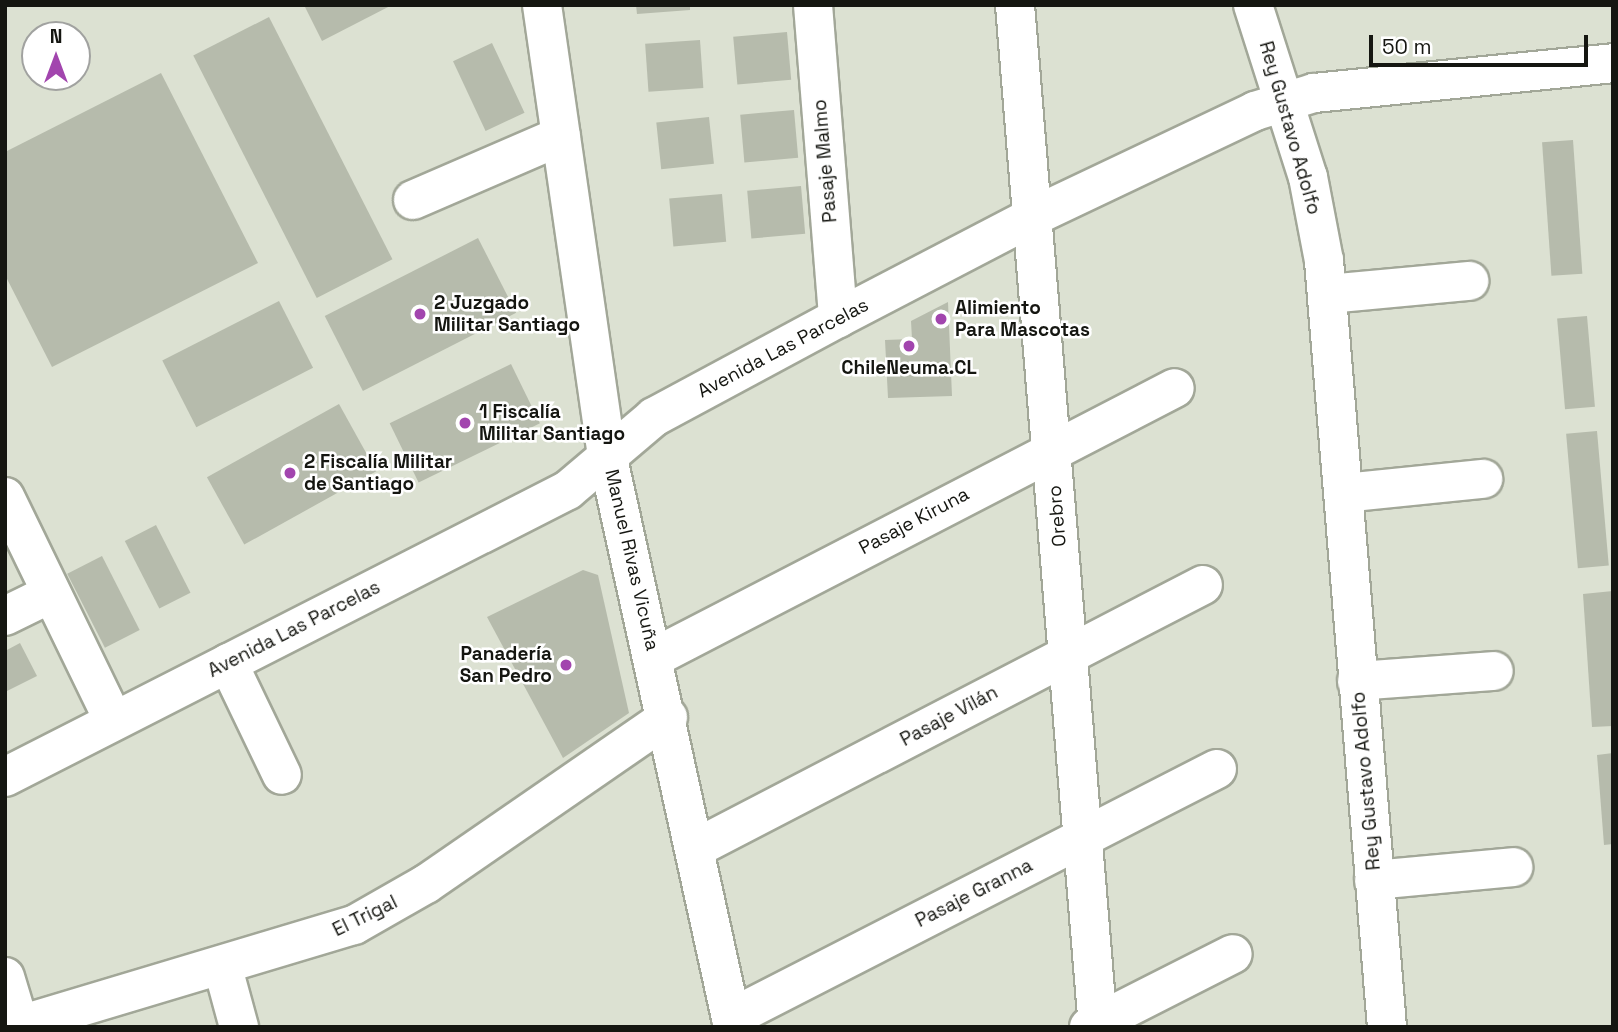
<!DOCTYPE html>
<html>
<head>
<meta charset="utf-8">
<style>
  body { margin:0 }
  #map { position:relative; width:1618px; height:1032px; overflow:hidden; background:#dce1d2; font-family:"Space Grotesk",sans-serif }
  div>[style] { position:absolute }
  [style*='--x'] { left:calc(var(--x)*1px); top:calc(var(--y)*1px); width:calc(var(--w)*1px); rotate:calc(var(--a)*1deg) }
  .building>* { inset:0; background:#b6bbac; transform-origin:0 0 }
  .roads { filter:drop-shadow(2px 0 #a2a798) drop-shadow(-2px 0 #a2a798) drop-shadow(0 2px #a2a798) drop-shadow(0 -2px #a2a798) }
  .minor>* { height:38px; margin:-19px; padding:0 19px; transform-origin:19px; border-radius:19px; background:#fff }
  .dots>* { width:19px; height:19px; translate:-50% -50%; box-sizing:border-box; border:4px solid #fff; border-radius:50% }
  span { translate:-50% -50%; white-space:nowrap; text-align:center; line-height:1.15; -webkit-text-stroke:5px #fff; paint-order:stroke }
  .street-label { font-size:19px; color:#151611 }
  .poi-label { font-size:19px; color:#151611; font-weight:700 }
  .left { translate:0 -50%; text-align:left }
  .right { translate:-100% -50%; text-align:right }
  .frame { position:absolute; inset:0; border:7px solid #151611; pointer-events:none }
  .north { position:absolute; left:21px; top:21px; width:70px; height:70px; box-sizing:border-box; background:#fff; border:2px solid #a1a2a0; border-radius:50%; rotate:0deg; font-size:19px; font-weight:700; line-height:28px; text-align:center; color:#151611 }
  .north::after { content:''; display:block; margin:auto; width:24px; height:32px; background:#a245ae; clip-path:polygon(50% 0,100% 100%,50% 72%,0 100%) }
  .scale { position:absolute; left:1369px; top:35px; width:219px; height:32px; box-sizing:border-box; border:4px solid #151611; border-top:0; padding-left:9px; font-size:21px; line-height:24px; white-space:nowrap; color:#151611; -webkit-text-stroke:5px #fff; paint-order:stroke }
</style>
</head>
<body>
<div id="map">
  <div class="building">
    <div style="clip-path:polygon(304px 5px,392px 5px,322px 41px)"></div>
    <div style="clip-path:polygon(636px 5px,690px 5px,690px 10px,637px 14px)"></div>
    <div style="left:269px;top:17px;width:272px;height:85px;rotate:63deg"></div>
    <div style="left:787px;top:32px;width:48px;height:54px;rotate:85deg"></div>
    <div style="left:700px;top:40px;width:48px;height:55px;rotate:86deg"></div>
    <div style="left:492px;top:43px;width:77px;height:43px;rotate:65deg"></div>
    <div style="clip-path:polygon(161px 73px,258px 263px,52px 367px,5px 275px,5px 152px)"></div>
    <div style="left:794px;top:110px;width:48px;height:54px;rotate:85deg"></div>
    <div style="left:709px;top:117px;width:47px;height:53px;rotate:84deg"></div>
    <div style="left:1573px;top:140px;width:134px;height:31px;rotate:86deg"></div>
    <div style="left:801px;top:186px;width:48px;height:54px;rotate:85deg"></div>
    <div style="left:722px;top:194px;width:48px;height:53px;rotate:85deg"></div>
    <div style="left:478px;top:238px;width:84px;height:172px;rotate:63deg"></div>
    <div style="left:279px;top:301px;width:75px;height:131px;rotate:63deg"></div>
    <div style="clip-path:polygon(948px 302px,952px 396px,888px 398px,885px 340px,912px 339px,911px 321px)"></div>
    <div style="left:1587px;top:316px;width:91px;height:30px;rotate:85deg"></div>
    <div style="left:511px;top:364px;width:66px;height:135px;rotate:64deg"></div>
    <div style="left:339px;top:404px;width:77px;height:151px;rotate:61deg"></div>
    <div style="left:1597px;top:431px;width:135px;height:31px;rotate:85deg"></div>
    <div style="left:156px;top:525px;width:76px;height:35px;rotate:63deg"></div>
    <div style="left:102px;top:556px;width:83px;height:39px;rotate:63deg"></div>
    <div style="clip-path:polygon(583px 570px,598px 575px,629px 713px,563px 758px,487px 617px)"></div>
    <div style="clip-path:polygon(1613px 591px,1613px 726px,1592px 727px,1583px 594px)"></div>
    <div style="clip-path:polygon(20px 643px,37px 676px,5px 692px,5px 651px)"></div>
    <div style="clip-path:polygon(1613px 753px,1613px 844px,1604px 845px,1597px 755px)"></div>
  </div>
  <div class="roads">
    <div class="minor">
      <div style="--x:542;--y:5;--w:454;--a:81.8"></div>
      <div style="--x:607;--y:454;--w:587;--a:77.6"></div>
      <div style="--x:813;--y:5;--w:314;--a:85.4"></div>
      <div style="--x:1015;--y:5;--w:1025;--a:85.36"></div>
      <div style="--x:1253;--y:5;--w:181;--a:72.3"></div>
      <div style="--x:1308;--y:177;--w:86;--a:79.2"></div>
      <div style="--x:1324;--y:261;--w:769;--a:85.3"></div>
      <div style="--x:413;--y:200;--w:161;--a:-23.4"></div>
      <div style="--x:1328;--y:294;--w:142;--a:-5.3"></div>
      <div style="--x:1344;--y:493;--w:140;--a:-5.8"></div>
      <div style="--x:5;--y:497;--w:249;--a:64.1"></div>
      <div style="--x:5;--y:616;--w:50;--a:-26.1"></div>
      <div style="--x:655;--y:657;--w:585;--a:-27.35"></div>
      <div style="--x:228;--y:663;--w:124;--a:64.3"></div>
      <div style="--x:1357;--y:681;--w:137;--a:-4.2"></div>
      <div style="--x:5;--y:777;--w:632;--a:-27.01"></div>
      <div style="--x:568;--y:490;--w:113;--a:-40.3"></div>
      <div style="--x:654;--y:417;--w:209;--a:-28.3"></div>
      <div style="--x:838;--y:318;--w:219;--a:-27.5"></div>
      <div style="--x:1032;--y:217;--w:247;--a:-25.4"></div>
      <div style="--x:1255;--y:111;--w:62;--a:-17"></div>
      <div style="--x:1314;--y:93;--w:301;--a:-5.7"></div>
      <div style="--x:696;--y:848;--w:571;--a:-27.42"></div>
      <div style="--x:1374;--y:880;--w:140;--a:-5.3"></div>
      <div style="--x:223;--y:968;--w:61;--a:74.8"></div>
      <div style="--x:5;--y:977;--w:52;--a:73.3"></div>
      <div style="--x:731;--y:1018;--w:546;--a:-27.13"></div>
      <div style="--x:20;--y:1025;--w:349;--a:-16.7"></div>
      <div style="--x:354;--y:925;--w:83;--a:-29.7"></div>
      <div style="--x:426;--y:884;--w:294;--a:-34.6"></div>
      <div style="--x:1089;--y:1027;--w:161;--a:-26.9"></div>
    </div>
  </div>
  <div class="dots">
    <div style="left:420px;top:314px;background:#a245ae"></div>
    <div style="left:941px;top:319px;background:#a245ae"></div>
    <div style="left:909px;top:346px;background:#a245ae"></div>
    <div style="left:465px;top:423px;background:#a245ae"></div>
    <div style="left:290px;top:473px;background:#a245ae"></div>
    <div style="left:566px;top:665px;background:#a245ae"></div>
  </div>
  <div class="street-label">
    <span style="left:1290px;top:128px;rotate:74deg">Rey Gustavo Adolfo</span>
    <span style="left:825px;top:161px;rotate:-95deg">Pasaje Malmo</span>
    <span style="left:783px;top:348px;rotate:-28deg">Avenida Las Parcelas</span>
    <span style="left:1057px;top:516px;rotate:-95deg">Orebro</span>
    <span style="left:914px;top:521px;rotate:-28deg">Pasaje Kiruna</span>
    <span style="left:632px;top:560px;rotate:77deg">Manuel Rivas Vicuña</span>
    <span style="left:294px;top:629px;rotate:-27deg">Avenida Las Parcelas</span>
    <span style="left:949px;top:716px;rotate:-28deg">Pasaje Vilán</span>
    <span style="left:1366px;top:781px;rotate:-95deg">Rey Gustavo Adolfo</span>
    <span style="left:974px;top:893px;rotate:-27deg">Pasaje Granna</span>
    <span style="left:365px;top:916px;rotate:-26deg">El Trigal</span>
  </div>
  <div class="poi-label">
    <span class="left" style="left:434px;top:314px">2 Juzgado<br>Militar Santiago</span>
    <span class="left" style="left:955px;top:319px">Alimiento<br>Para Mascotas</span>
    <span style="left:909px;top:368px">ChileNeuma.CL</span>
    <span class="left" style="left:479px;top:423px">1 Fiscalía<br>Militar Santiago</span>
    <span class="left" style="left:304px;top:473px">2 Fiscalía Militar<br>de Santiago</span>
    <span class="right" style="left:552px;top:665px">Panadería<br>San Pedro</span>
  </div>
  <div class="frame"></div>
  <div class="north">N</div>
  <div class="scale">50 m</div>
</div>
</body>
</html>
